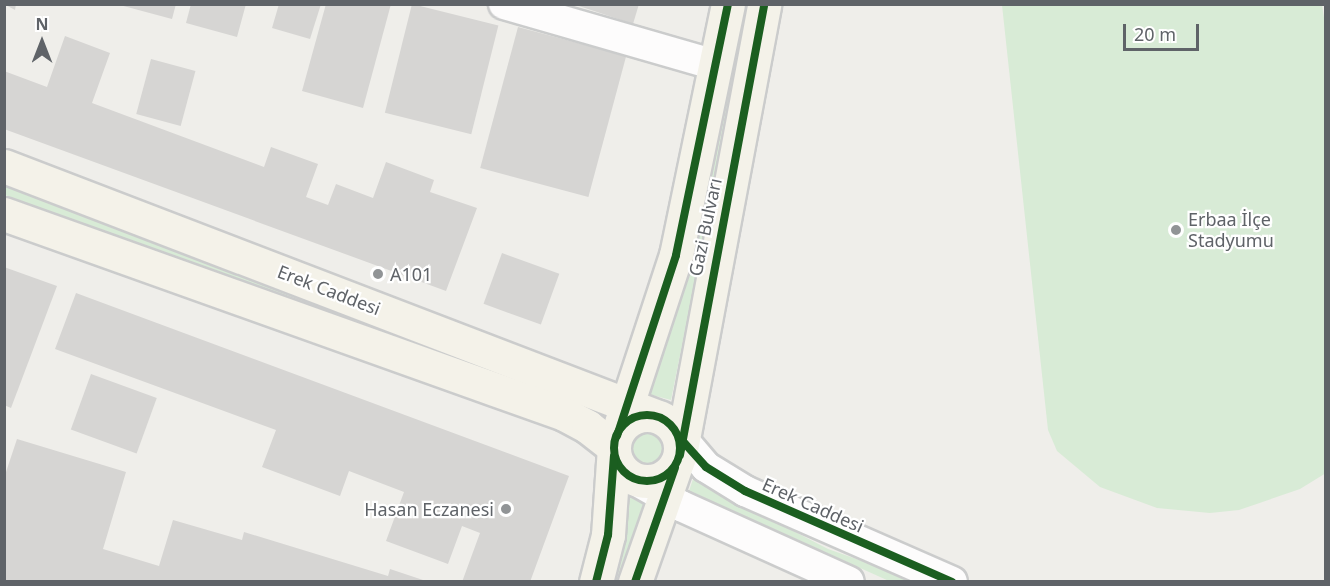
<!DOCTYPE html>
<html>
<head>
<meta charset="utf-8">
<style>
  body { margin:0 }
  #map { position:relative; width:1330px; height:586px; overflow:hidden; background:#efeeea; font-family:"Noto Sans",sans-serif }
  div>[style] { position:absolute }
  [style*='--x'] { left:calc(var(--x)*1px); top:calc(var(--y)*1px); width:calc(var(--w)*1px); rotate:calc(var(--a)*1deg) }
  .green>* { inset:0; background:#d8ebd6 }
  .round { border-radius:50% }
  .building>* { inset:0; background:#d6d5d3; transform-origin:0 0 }
  .roads { filter:drop-shadow(2px 0 #cbcccc) drop-shadow(-2px 0 #cbcccc) drop-shadow(0 2px #cbcccc) drop-shadow(0 -2px #cbcccc) }
  .minor>* { height:30px; margin:-15px; padding:0 15px; transform-origin:15px; border-radius:15px; background:#fdfcfc }
  .major>* { height:33px; margin:-16.5px; padding:0 16.5px; transform-origin:16.5px; border-radius:16.5px; background:#f4f2e9 }
  .major>.ring { margin:-16.5px; padding:0; box-sizing:content-box; background:none; border:33px solid #f4f2e9; border-radius:50% }
  .cycleway>* { height:8px; margin:-4px; padding:0 4px; transform-origin:4px; border-radius:4px; background:#1b5e20 }
  .cycleway>.ring { margin:-4px; padding:0; box-sizing:content-box; background:none; border:8px solid #1b5e20; border-radius:50% }
  .dots>* { width:16px; height:16px; translate:-50% -50%; box-sizing:border-box; border:3px solid #fff; border-radius:50% }
  span { translate:-50% -50%; white-space:nowrap; text-align:center; line-height:1.15; -webkit-text-stroke:4.5px #fff; paint-order:stroke }
  .poi-label { font-size:18px; color:#5f6368 }
  .left { translate:0 -50%; text-align:left }
  .right { translate:-100% -50%; text-align:right }
  .street-label { font-size:18px; color:#5f6368 }
  .frame { position:absolute; inset:0; border:6px solid #5f6368; pointer-events:none }
  .north { position:absolute; left:12px; top:12px; width:60px; height:60px; -webkit-text-stroke:4px #fff; paint-order:stroke; rotate:0deg; font-size:16px; font-weight:700; line-height:24px; text-align:center; color:#5f6368 }
  .north::after { content:''; display:block; margin:auto; width:21px; height:27px; background:#5f6368; clip-path:polygon(50% 0,100% 100%,50% 72%,0 100%) }
  .scale { position:absolute; left:1123px; top:24px; width:76px; height:27px; box-sizing:border-box; border:3px solid #5f6368; border-top:0; padding-left:8px; font-size:18px; line-height:21px; white-space:nowrap; color:#5f6368; -webkit-text-stroke:4px #fff; paint-order:stroke }
</style>
</head>
<body>
<div id="map">
  <div class="green">
    <div style="clip-path:polygon(743px 5px,751px 5px,671px 400px,648px 394px,694px 247px)"></div>
    <div style="clip-path:polygon(1002px 5px,1322px 5px,1326px 30px,1326px 473px,1300px 489px,1239px 510px,1210px 513px,1157px 508px,1100px 487px,1057px 451px,1048px 430px)"></div>
    <div style="clip-path:polygon(4px 183px,605px 406px,599px 420px,575px 405px,5px 195px)"></div>
    <div class="round" style="left:630px;top:430px;width:36px;height:36px"></div>
    <div style="clip-path:polygon(695px 473px,716px 491px,828px 549px,919px 581px,889px 581px,689px 491px)"></div>
    <div style="clip-path:polygon(629px 496px,647px 499px,617px 581px,610px 582px,626px 532px)"></div>
  </div>
  <div class="building">
    <div style="clip-path:polygon(4px 4px,16px 4px,15px 10px)"></div>
    <div style="clip-path:polygon(116px 4px,176px 4px,172px 19px)"></div>
    <div style="clip-path:polygon(191px 4px,246px 4px,237px 37px,186px 23px)"></div>
    <div style="clip-path:polygon(279px 4px,321px 4px,310px 39px,272px 28px)"></div>
    <div style="clip-path:polygon(326px 4px,391px 4px,363px 108px,302px 91px)"></div>
    <div style="left:412px;top:4px;width:89px;height:112px;rotate:14deg"></div>
    <div style="clip-path:polygon(573px 4px,639px 4px,633px 24px)"></div>
    <div style="left:518px;top:27px;width:112px;height:146px;rotate:15deg"></div>
    <div style="clip-path:polygon(65px 36px,110px 53px,92px 103px,264px 167px,271px 147px,318px 164px,306px 197px,328px 205px,336px 184px,373px 198px,386px 162px,434px 180px,430px 192px,477px 208px,446px 291px,4px 129px,4px 71px,47px 87px)"></div>
    <div style="left:151px;top:59px;width:46px;height:57px;rotate:15deg"></div>
    <div style="left:502px;top:253px;width:61px;height:54px;rotate:20deg"></div>
    <div style="clip-path:polygon(4px 267px,57px 286px,11px 408px,4px 405px)"></div>
    <div style="clip-path:polygon(76px 293px,569px 476px,530px 582px,462px 582px,480px 533px,462px 526px,448px 564px,386px 541px,404px 492px,349px 471px,340px 496px,262px 467px,276px 430px,55px 349px)"></div>
    <div style="left:91px;top:374px;width:70px;height:59px;rotate:20deg"></div>
    <div style="clip-path:polygon(17px 439px,126px 472px,103px 549px,159px 566px,173px 520px,242px 540px,244px 532px,388px 576px,390px 569px,429px 582px,4px 582px,4px 478px)"></div>
  </div>
  <div class="roads">
    <div class="minor">
      <div style="--x:504;--y:4;--w:221;--a:16.1"></div>
      <div style="--x:678;--y:434;--w:43;--a:49.7"></div>
      <div style="--x:706;--y:467;--w:46;--a:31.6"></div>
      <div style="--x:745;--y:491;--w:226;--a:23.7"></div>
      <div style="--x:637;--y:481;--w:51;--a:29.6"></div>
      <div style="--x:681;--y:506;--w:184;--a:24.3"></div>
    </div>
    <div class="major">
      <div style="--x:4;--y:166;--w:695;--a:20.99"></div>
      <div style="--x:4;--y:214;--w:595;--a:19.65"></div>
      <div style="--x:564;--y:414;--w:27;--a:28"></div>
      <div style="--x:588;--y:427;--w:33;--a:38"></div>
      <div style="--x:614;--y:447;--w:88;--a:93.9"></div>
      <div style="--x:608;--y:535;--w:49;--a:104.3"></div>
      <div class="ring" style="left:614px;top:415px;width:33px;height:33px"></div>
      <div style="--x:621;--y:423;--w:177;--a:-71.9"></div>
      <div style="--x:676;--y:255;--w:256;--a:-78.3"></div>
      <div style="--x:680;--y:455;--w:459;--a:-79.4"></div>
      <div style="--x:635;--y:582;--w:124;--a:-70.7"></div>
    </div>
  </div>
  <div class="cycleway">
    <div class="ring" style="left:614px;top:415px;width:58px;height:58px"></div>
    <div style="--x:617;--y:436;--w:190;--a:-71.9"></div>
    <div style="--x:676;--y:255;--w:256;--a:-78.3"></div>
    <div style="--x:679;--y:437;--w:40;--a:48"></div>
    <div style="--x:706;--y:467;--w:46;--a:31.6"></div>
    <div style="--x:745;--y:491;--w:226;--a:23.7"></div>
    <div style="--x:680;--y:455;--w:459;--a:-79.4"></div>
    <div style="--x:596;--y:582;--w:49;--a:-75.7"></div>
    <div style="--x:608;--y:535;--w:79;--a:-85.7"></div>
    <div style="--x:635;--y:582;--w:121;--a:-70.7"></div>
  </div>
  <div class="dots">
    <div style="left:1176px;top:230px;background:#919496"></div>
    <div style="left:378px;top:274px;background:#919496"></div>
    <div style="left:506px;top:509px;background:#919496"></div>
  </div>
  <div class="poi-label">
    <span class="left" style="left:1188px;top:230px">Erbaa İlçe<br>Stadyumu</span>
    <span class="left" style="left:390px;top:274px">A101</span>
    <span class="right" style="left:494px;top:509px">Hasan Eczanesi</span>
  </div>
  <div class="street-label">
    <span style="left:705px;top:227px;rotate:-78deg">Gazi Bulvarı</span>
    <span style="left:329px;top:290px;rotate:21deg">Erek Caddesi</span>
    <span style="left:813px;top:505px;rotate:24deg">Erek Caddesi</span>
  </div>
  <div class="frame"></div>
  <div class="north">N</div>
  <div class="scale">20 m</div>
</div>
</body>
</html>
